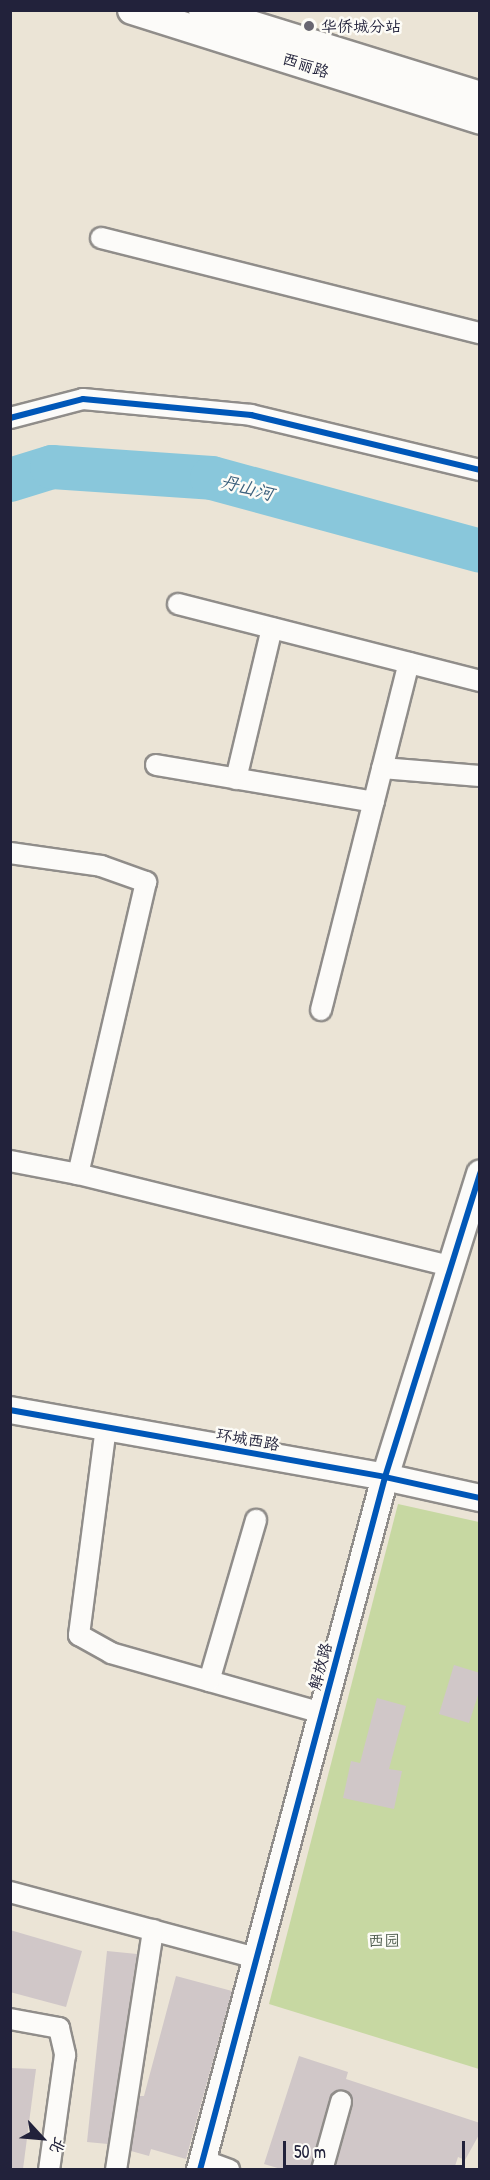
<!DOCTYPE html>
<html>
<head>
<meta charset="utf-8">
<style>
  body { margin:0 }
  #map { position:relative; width:490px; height:2180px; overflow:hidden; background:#ebe4d6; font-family:"Patrick Hand","LXGW WenKai TC",sans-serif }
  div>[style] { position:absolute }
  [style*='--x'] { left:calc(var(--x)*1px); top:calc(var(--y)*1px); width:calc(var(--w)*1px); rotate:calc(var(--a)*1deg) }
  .green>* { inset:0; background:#c7d8a2 }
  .river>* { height:44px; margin:-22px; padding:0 22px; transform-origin:22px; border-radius:22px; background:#89c7db }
  .building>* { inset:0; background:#d0c7c8 }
  .roads { filter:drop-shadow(2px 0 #908d8a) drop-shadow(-2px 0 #908d8a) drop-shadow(0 2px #908d8a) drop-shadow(0 -2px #908d8a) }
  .minor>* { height:20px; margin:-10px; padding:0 10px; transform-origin:10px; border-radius:10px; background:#fcfbf9 }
  .tertiary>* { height:26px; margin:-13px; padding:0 13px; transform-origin:13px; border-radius:13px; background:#fcfbf9 }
  .secondary>* { height:28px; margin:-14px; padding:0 14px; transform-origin:14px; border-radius:14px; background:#fcfbf9 }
  .cycleway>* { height:6px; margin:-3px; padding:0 3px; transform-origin:3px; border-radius:3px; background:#0057b8 }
  .dots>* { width:16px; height:16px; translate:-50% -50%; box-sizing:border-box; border:3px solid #fdfcf7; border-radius:50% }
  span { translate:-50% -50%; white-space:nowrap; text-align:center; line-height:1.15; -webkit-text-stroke:5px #fdfcf7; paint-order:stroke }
  .poi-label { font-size:16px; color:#22223b }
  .left { translate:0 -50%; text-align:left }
  .street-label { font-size:16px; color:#22223b }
  .park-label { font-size:16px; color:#515e50 }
  .water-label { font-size:18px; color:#3a5f7c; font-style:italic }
  .frame { position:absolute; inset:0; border:12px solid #22223b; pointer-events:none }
  .north { position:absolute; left:12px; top:2108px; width:60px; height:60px; -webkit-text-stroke:4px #fdfcf7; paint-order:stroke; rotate:116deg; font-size:16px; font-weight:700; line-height:24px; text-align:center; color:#22223b }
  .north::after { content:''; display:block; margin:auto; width:21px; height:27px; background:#22223b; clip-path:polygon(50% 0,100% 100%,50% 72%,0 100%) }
  .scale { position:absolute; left:283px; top:2141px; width:182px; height:27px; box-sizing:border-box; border:3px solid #22223b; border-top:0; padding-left:8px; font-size:18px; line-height:21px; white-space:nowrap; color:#22223b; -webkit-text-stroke:4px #fdfcf7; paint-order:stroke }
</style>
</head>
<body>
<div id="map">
  <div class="green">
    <div style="clip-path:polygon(398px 1504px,479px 1522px,479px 2069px,269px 2004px)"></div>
  </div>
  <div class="river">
    <div style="--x:10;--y:480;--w:44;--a:-17.2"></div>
    <div style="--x:52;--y:467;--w:160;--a:3.9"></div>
    <div style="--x:212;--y:478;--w:278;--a:15.2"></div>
  </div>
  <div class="building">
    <div style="clip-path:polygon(454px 1665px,480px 1673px,480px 1689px,469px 1723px,439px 1714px)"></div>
    <div style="clip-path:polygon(377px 1698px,406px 1706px,389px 1769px,402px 1771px,394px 1809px,343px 1798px,351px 1761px,360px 1763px)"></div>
    <div style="clip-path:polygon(10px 1930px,82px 1951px,66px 2007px,10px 1992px)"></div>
    <div style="clip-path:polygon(107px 1951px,137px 1954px,108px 2144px,87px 2142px)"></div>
    <div style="clip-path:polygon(176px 1976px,232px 1991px,186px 2159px,151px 2149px,149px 2156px,131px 2151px,140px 2096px,144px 2096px)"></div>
    <div style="clip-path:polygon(299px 2056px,348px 2072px,346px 2079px,480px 2123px,480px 2133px,465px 2160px,458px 2157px,454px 2169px,335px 2169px,353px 2105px,350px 2094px,339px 2090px,329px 2099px,310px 2169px,281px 2169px,264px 2164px)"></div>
    <div style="clip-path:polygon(10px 2068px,36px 2069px,23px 2169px,10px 2169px)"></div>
  </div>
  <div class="roads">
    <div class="minor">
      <div style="--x:101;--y:238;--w:391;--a:14.1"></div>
      <div style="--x:10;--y:418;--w:75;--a:-14.6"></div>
      <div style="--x:83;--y:399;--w:169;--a:5.4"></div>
      <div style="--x:251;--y:415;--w:236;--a:13.5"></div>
      <div style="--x:178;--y:604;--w:312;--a:14.3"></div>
      <div style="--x:156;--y:765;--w:221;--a:9.6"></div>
      <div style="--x:382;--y:768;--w:98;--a:4.7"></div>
      <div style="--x:236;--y:779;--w:155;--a:-76.6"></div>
      <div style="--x:10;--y:853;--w:92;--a:8.1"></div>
      <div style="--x:101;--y:866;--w:48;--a:19.6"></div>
      <div style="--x:146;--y:882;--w:300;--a:103.1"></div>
      <div style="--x:321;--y:1010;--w:358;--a:-75.8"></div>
      <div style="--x:10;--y:1161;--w:69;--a:10.8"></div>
      <div style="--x:78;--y:1174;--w:384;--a:13.9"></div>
      <div style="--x:106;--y:1427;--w:210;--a:97.4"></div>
      <div style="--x:79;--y:1635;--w:37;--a:29"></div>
      <div style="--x:111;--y:1653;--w:218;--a:15.9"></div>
      <div style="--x:209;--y:1681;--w:168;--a:-73.7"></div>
      <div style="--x:10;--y:1892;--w:255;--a:15"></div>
      <div style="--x:10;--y:2019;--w:50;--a:10.4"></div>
      <div style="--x:59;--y:2028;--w:28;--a:77"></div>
      <div style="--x:65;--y:2055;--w:116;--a:97.9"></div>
      <div style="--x:202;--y:2160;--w:29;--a:20"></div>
      <div style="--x:116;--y:2170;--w:243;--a:-81.2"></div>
      <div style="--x:322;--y:2170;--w:71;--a:-74.4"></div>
    </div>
    <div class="tertiary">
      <div style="--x:10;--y:1410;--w:381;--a:10.1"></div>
      <div style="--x:385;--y:1477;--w:97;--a:12.5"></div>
      <div style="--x:200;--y:2170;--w:717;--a:-75.05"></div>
      <div style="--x:385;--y:1477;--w:318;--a:-72.6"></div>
    </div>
    <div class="secondary">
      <div style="--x:132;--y:10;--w:365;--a:17.5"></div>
      <div style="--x:203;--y:10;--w:290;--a:17.2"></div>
    </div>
  </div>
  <div class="cycleway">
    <div style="--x:10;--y:418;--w:75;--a:-14.6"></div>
    <div style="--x:83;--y:399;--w:169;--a:5.4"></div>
    <div style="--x:251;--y:415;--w:236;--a:13.5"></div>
    <div style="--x:10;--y:1410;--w:381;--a:10.1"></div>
    <div style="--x:385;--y:1477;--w:97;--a:12.5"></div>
    <div style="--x:200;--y:2170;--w:717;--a:-75.05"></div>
    <div style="--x:385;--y:1477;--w:318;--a:-72.6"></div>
  </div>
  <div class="dots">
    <div style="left:309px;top:26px;background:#686671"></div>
  </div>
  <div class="poi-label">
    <span class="left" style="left:321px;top:26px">华侨城分站</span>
  </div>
  <div class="street-label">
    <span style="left:306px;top:65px;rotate:18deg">西丽路</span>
    <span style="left:248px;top:1439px;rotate:10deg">环城西路</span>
    <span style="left:320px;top:1666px;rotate:-75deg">解放路</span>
  </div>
  <div class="park-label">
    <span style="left:384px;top:1940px">西园</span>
  </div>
  <div class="water-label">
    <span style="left:247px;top:488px;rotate:15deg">丹山河</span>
  </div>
  <div class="frame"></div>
  <div class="north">北</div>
  <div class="scale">50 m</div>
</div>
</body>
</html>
